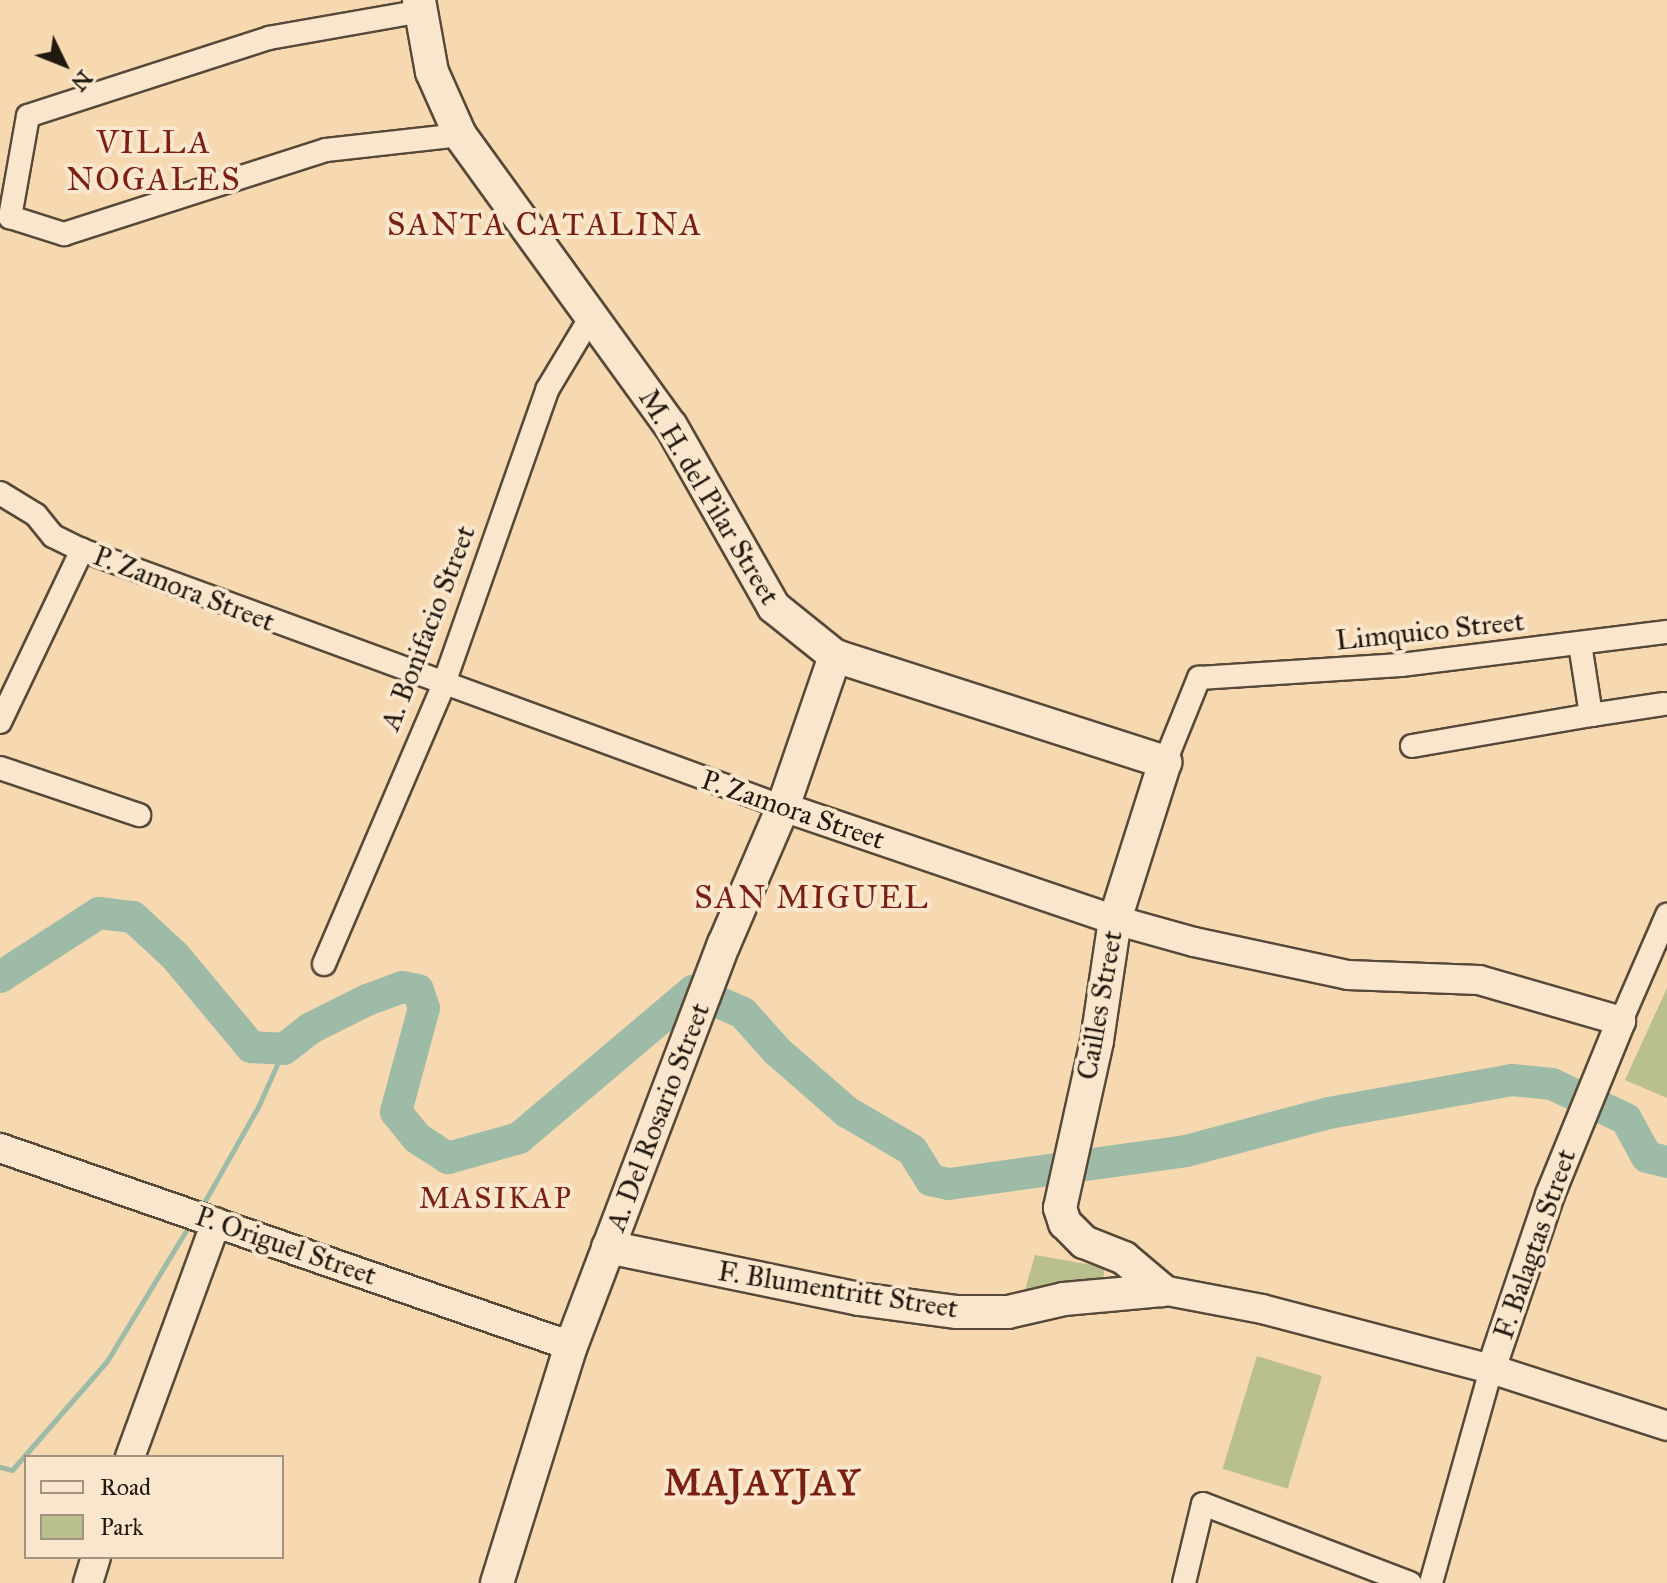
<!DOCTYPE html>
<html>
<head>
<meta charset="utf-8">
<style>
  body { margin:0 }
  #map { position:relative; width:1667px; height:1583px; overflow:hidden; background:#f6d9b0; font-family:"IM FELL Great Primer",serif }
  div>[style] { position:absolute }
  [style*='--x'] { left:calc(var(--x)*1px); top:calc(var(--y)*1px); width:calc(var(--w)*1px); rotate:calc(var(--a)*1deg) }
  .green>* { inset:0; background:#bac08d; transform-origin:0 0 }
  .stream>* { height:5px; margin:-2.5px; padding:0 2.5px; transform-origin:2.5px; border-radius:2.5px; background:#9dbba7 }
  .river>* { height:32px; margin:-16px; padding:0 16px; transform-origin:16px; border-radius:16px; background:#9dbba7 }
  .roads { filter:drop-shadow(2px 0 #564938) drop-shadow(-2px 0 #564938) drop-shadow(0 2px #564938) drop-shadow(0 -2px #564938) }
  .minor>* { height:22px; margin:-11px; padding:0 11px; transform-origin:11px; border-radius:11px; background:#f9e6cc }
  .tertiary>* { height:28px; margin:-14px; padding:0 14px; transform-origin:14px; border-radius:14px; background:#f9e6cc }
  .secondary>* { height:32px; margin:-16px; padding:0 16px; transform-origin:16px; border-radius:16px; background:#f9e6cc }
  span { translate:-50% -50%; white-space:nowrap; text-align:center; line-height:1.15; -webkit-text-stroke:8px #f9e6cc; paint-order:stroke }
  .street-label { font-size:28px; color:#211910 }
  .neighbourhood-label { font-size:30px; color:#7a1f14; letter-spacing:2px }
  .quarter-label { font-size:32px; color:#7a1f14; letter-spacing:2px }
  .district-label { font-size:36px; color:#7a1f14; font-weight:700; letter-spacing:2px }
  .legend { position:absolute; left:24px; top:1455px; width:260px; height:104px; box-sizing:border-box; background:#f9e6cc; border:2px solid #a39481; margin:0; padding:10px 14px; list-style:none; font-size:24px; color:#211910 }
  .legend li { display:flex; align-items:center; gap:16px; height:40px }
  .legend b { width:40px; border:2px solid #a39481 }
  .north { position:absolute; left:24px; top:24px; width:80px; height:80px; -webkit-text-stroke:6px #f9e6cc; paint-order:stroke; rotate:133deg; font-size:22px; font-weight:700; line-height:32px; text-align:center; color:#211910 }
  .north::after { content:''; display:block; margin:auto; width:28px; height:36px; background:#211910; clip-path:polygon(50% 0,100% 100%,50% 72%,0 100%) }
</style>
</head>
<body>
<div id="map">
  <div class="green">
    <div style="clip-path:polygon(1667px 988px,1667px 1098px,1625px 1080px)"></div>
    <div style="clip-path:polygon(1035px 1255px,1104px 1267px,1104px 1276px,1024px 1293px)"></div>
    <div style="left:1257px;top:1356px;width:68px;height:118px;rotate:17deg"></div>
  </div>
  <div class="stream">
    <div style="--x:201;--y:1208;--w:116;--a:-60.6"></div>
    <div style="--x:258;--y:1107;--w:64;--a:-65.9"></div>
    <div style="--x:0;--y:1467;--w:12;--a:14"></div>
    <div style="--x:12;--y:1470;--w:145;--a:-48.9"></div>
    <div style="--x:107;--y:1361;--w:157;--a:-58.8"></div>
  </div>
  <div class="river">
    <div style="--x:0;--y:977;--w:118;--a:-32.9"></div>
    <div style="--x:99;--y:913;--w:34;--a:7"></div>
    <div style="--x:133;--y:917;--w:57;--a:42.9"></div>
    <div style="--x:175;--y:956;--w:119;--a:50.1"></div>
    <div style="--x:251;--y:1047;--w:33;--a:3"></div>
    <div style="--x:284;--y:1049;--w:34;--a:-38"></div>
    <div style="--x:311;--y:1028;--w:63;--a:-26.6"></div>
    <div style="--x:367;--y:1000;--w:37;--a:-20"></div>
    <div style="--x:402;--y:987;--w:16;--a:11"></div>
    <div style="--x:418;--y:990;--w:19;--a:72"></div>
    <div style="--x:424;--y:1008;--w:108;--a:105.1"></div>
    <div style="--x:396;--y:1112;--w:33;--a:51"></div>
    <div style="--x:417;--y:1138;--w:37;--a:33"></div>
    <div style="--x:448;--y:1158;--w:74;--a:-15.7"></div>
    <div style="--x:519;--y:1138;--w:228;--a:-40.2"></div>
    <div style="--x:693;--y:991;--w:55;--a:23.7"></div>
    <div style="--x:743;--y:1013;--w:51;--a:48.2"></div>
    <div style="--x:777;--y:1051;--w:93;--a:41.1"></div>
    <div style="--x:847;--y:1112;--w:75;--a:30.3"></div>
    <div style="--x:912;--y:1150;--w:36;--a:58"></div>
    <div style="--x:931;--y:1180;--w:18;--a:13"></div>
    <div style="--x:949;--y:1184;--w:239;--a:-7.9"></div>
    <div style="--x:1186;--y:1151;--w:148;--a:-14.9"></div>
    <div style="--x:1329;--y:1113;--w:186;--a:-10.2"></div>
    <div style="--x:1512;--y:1080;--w:40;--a:5.7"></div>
    <div style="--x:1552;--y:1084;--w:82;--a:25.3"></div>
    <div style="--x:1626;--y:1119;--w:43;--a:61.1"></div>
    <div style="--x:1647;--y:1157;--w:21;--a:14"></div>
  </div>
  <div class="roads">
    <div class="minor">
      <div style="--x:422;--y:11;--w:155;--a:170"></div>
      <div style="--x:269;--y:38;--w:253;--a:162.1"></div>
      <div style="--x:28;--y:116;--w:103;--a:100.1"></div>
      <div style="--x:10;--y:217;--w:57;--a:17.5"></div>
      <div style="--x:64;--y:234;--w:275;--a:-17.8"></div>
      <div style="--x:326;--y:150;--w:135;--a:-6.4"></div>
      <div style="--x:0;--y:493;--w:42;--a:31.4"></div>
      <div style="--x:36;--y:515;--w:27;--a:51"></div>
      <div style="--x:53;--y:536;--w:32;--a:26"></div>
      <div style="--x:82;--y:550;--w:747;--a:20.13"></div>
      <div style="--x:1591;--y:715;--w:74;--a:-8.6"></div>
      <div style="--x:0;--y:722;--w:191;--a:-64.5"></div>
      <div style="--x:1412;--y:746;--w:182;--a:-9.8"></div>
      <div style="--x:1591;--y:715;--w:72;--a:-98.8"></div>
      <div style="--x:1165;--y:762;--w:91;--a:-68"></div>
      <div style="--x:1199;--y:678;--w:202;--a:-3.7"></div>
      <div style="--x:1401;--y:665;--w:268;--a:-7.1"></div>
      <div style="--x:0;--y:768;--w:147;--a:18.7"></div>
      <div style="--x:324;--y:964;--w:302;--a:-66.8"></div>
      <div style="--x:443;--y:686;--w:314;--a:-70.6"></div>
      <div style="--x:547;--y:390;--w:87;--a:-59"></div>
      <div style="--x:1621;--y:1021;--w:116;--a:-66.5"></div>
      <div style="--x:1184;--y:1583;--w:81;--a:-76.5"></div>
      <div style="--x:1203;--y:1504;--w:222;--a:20.9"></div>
      <div style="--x:1431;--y:1583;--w:222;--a:-74.3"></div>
    </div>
    <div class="tertiary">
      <div style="--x:783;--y:807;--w:351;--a:18.8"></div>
      <div style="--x:1115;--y:920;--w:82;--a:15.6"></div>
      <div style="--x:1194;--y:942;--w:157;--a:12.1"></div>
      <div style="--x:1348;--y:975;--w:131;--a:2.2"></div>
      <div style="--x:1479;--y:980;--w:148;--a:16.1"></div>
      <div style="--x:1621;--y:1021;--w:188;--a:112.2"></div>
      <div style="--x:1550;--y:1195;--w:184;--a:108.7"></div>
      <div style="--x:0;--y:1148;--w:604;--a:19.12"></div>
      <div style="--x:1162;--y:1290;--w:102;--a:10.8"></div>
      <div style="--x:1262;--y:1309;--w:237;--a:14.7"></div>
      <div style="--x:1491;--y:1369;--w:185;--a:17.9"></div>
      <div style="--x:130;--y:1457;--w:250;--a:-69.9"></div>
      <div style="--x:88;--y:1583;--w:27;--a:-73"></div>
    </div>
    <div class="secondary">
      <div style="--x:419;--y:0;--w:73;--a:79.8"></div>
      <div style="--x:432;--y:72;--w:69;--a:66"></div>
      <div style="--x:460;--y:135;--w:359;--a:54.1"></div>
      <div style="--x:671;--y:426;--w:208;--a:60.4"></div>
      <div style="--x:774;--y:607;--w:78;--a:38.8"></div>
      <div style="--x:835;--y:656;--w:347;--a:17.8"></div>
      <div style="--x:1165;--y:762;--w:166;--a:107.6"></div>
      <div style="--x:1115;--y:920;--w:122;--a:98.5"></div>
      <div style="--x:1097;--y:1041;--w:171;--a:102.5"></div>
      <div style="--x:1060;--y:1208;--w:16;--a:72"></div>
      <div style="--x:1065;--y:1223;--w:27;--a:45"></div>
      <div style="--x:1084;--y:1242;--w:43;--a:21.8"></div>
      <div style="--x:1124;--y:1258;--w:50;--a:40.1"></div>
      <div style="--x:608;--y:1247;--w:256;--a:11.7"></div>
      <div style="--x:859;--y:1299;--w:99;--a:7.6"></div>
      <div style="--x:957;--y:1312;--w:51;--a:0"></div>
      <div style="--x:1008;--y:1312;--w:57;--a:-13.1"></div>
      <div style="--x:1064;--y:1299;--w:98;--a:-5.2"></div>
      <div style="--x:497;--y:1583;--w:248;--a:-72.7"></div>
      <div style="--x:571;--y:1346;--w:430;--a:-69.2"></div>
      <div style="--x:724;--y:944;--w:149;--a:-66.7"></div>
      <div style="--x:783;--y:807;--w:160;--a:-71"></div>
    </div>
  </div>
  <div class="street-label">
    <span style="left:709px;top:497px;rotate:59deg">M. H. del Pilar Street</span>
    <span style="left:184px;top:589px;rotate:21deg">P. Zamora Street</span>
    <span style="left:428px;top:628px;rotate:-69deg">A. Bonifacio Street</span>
    <span style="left:1430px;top:631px;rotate:-6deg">Limquico Street</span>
    <span style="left:793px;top:810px;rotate:19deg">P. Zamora Street</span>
    <span style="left:1100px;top:1005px;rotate:-80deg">Cailles Street</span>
    <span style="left:658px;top:1117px;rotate:-69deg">A. Del Rosario Street</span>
    <span style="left:1535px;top:1244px;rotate:-71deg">F. Balagtas Street</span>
    <span style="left:286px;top:1246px;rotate:19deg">P. Origuel Street</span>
    <span style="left:838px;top:1290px;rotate:9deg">F. Blumentritt Street</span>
  </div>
  <div class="neighbourhood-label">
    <span style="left:496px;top:1198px">MASIKAP</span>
  </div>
  <div class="quarter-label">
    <span style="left:154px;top:162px">VILLA<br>NOGALES</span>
    <span style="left:545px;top:225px">SANTA CATALINA</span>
    <span style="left:812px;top:898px">SAN MIGUEL</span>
  </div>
  <div class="district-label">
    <span style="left:763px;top:1484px">MAJAYJAY</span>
  </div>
  <ul class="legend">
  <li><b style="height:10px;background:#f9e6cc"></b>Road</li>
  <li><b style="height:22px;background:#bac08d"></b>Park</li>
  </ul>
  <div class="north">N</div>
</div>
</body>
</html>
